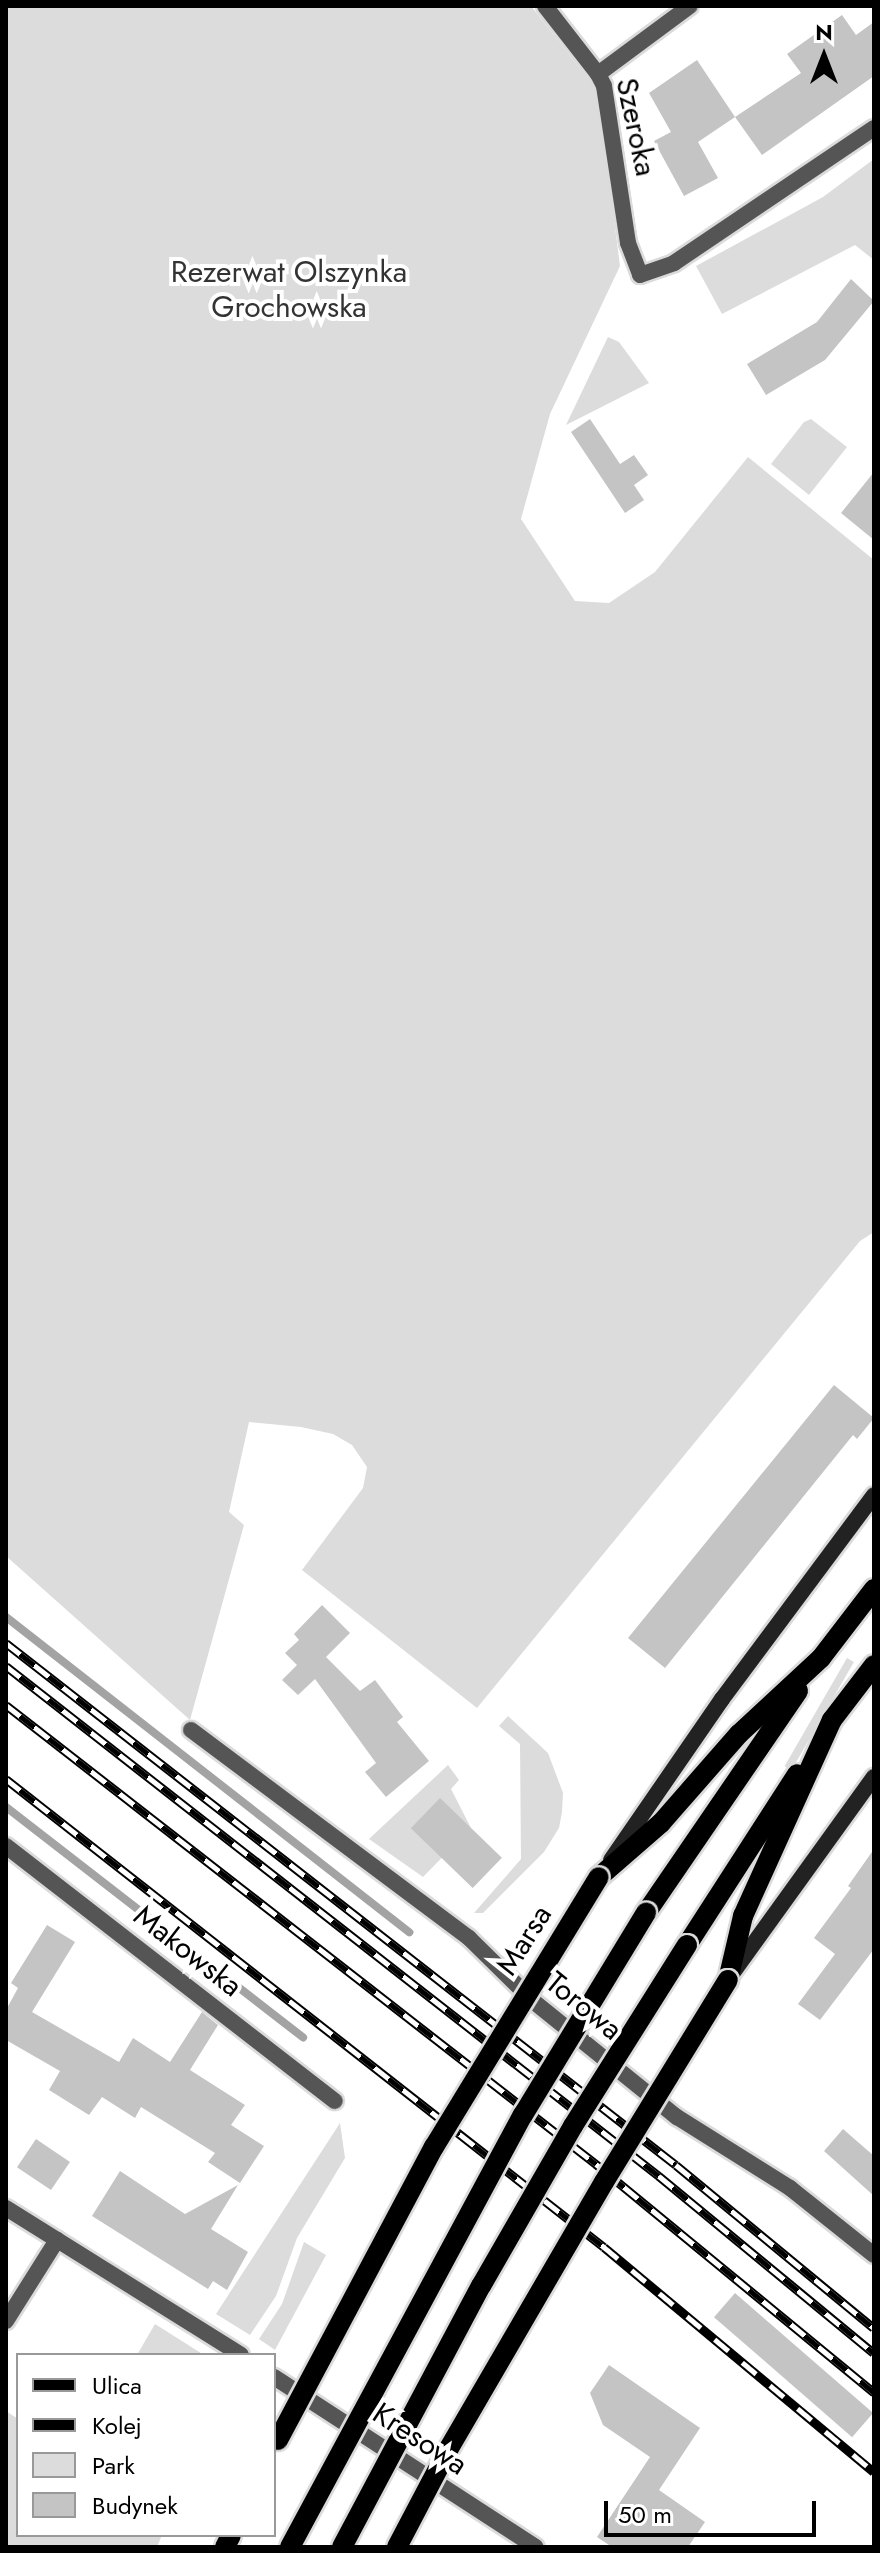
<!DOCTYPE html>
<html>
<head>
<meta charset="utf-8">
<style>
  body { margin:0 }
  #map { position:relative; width:880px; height:2553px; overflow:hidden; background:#fff; font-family:Jost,sans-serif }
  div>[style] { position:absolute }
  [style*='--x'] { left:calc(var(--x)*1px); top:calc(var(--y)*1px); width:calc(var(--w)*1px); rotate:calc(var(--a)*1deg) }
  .green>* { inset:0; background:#dcdcdc; transform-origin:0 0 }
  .stream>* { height:8px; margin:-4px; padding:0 4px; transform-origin:4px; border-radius:4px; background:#a3a3a3 }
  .building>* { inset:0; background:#c4c4c4; transform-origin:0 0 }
  .roads { filter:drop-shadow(2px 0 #dbdbdb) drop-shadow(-2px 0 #dbdbdb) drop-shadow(0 2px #dbdbdb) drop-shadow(0 -2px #dbdbdb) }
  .minor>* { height:16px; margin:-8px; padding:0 8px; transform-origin:8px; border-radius:8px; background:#555 }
  .secondary>* { height:16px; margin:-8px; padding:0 8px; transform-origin:8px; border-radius:8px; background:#222 }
  .primary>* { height:20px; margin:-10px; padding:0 10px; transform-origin:10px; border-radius:10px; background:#000 }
  .rail>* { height:9px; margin-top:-4.5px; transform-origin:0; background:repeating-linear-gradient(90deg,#fff 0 18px,#000 0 36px); box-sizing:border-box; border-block:2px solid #000 }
  .bridges { filter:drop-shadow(2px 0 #dbdbdb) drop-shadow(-2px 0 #dbdbdb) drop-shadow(0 2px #dbdbdb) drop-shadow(0 -2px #dbdbdb) }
  .primary-bridge>* { height:20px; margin:-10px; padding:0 10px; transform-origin:10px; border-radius:10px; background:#000 }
  span { translate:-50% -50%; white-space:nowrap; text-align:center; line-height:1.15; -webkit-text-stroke:8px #fff; paint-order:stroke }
  .street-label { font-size:30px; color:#000 }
  .park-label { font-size:30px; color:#333 }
  .frame { position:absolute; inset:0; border:8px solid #000; pointer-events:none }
  .legend { position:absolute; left:16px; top:2353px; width:260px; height:184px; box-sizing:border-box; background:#fff; border:2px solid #999; margin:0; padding:10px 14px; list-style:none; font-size:24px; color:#000 }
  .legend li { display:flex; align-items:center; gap:16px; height:40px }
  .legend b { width:40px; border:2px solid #999 }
  .north { position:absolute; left:784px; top:16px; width:80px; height:80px; -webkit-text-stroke:6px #fff; paint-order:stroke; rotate:0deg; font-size:22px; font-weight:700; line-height:32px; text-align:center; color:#000 }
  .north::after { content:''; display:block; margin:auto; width:28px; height:36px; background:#000; clip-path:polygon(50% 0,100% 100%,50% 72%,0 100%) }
  .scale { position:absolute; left:604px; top:2501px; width:212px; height:36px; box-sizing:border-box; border:4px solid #000; border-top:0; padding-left:10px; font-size:24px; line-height:28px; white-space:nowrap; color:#000; -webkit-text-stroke:6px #fff; paint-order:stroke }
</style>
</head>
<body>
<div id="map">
  <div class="green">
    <div style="clip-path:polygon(6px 6px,531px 6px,598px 91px,620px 266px,550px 414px,521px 519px,575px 601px,609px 603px,655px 572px,748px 457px,874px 560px,874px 1232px,860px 1241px,477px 1708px,302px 1570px,363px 1488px,367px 1467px,352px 1445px,333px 1434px,301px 1427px,249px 1422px,229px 1512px,244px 1525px,190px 1720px,6px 1556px)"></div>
    <div style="clip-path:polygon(874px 159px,874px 260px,855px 245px,722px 314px,696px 266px,823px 197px)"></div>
    <div style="clip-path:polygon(608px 337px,619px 342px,649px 383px,566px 425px)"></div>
    <div style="clip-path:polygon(811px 419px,847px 447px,809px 495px,771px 464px,804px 422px)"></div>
    <div style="left:847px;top:1658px;width:8px;height:125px;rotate:30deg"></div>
    <div style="clip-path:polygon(508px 1716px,548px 1753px,563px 1793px,562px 1812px,559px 1828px,544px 1852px,483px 1913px,474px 1913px,521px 1859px,520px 1744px,499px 1726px)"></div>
    <div style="clip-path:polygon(448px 1765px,459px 1780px,451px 1789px,471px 1828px,423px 1877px,369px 1839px)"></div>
    <div style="clip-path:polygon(340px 2123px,345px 2158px,297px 2238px,276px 2296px,250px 2335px,216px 2314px)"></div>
    <div style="clip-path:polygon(304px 2242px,326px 2255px,275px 2350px,259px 2339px,282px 2304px)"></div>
    <div style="clip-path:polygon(155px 2324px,204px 2355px,137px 2355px)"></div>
    <div style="clip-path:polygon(6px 2411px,18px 2419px,18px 2535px,162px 2535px,157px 2547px,6px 2547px)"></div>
  </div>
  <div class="stream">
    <div style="--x:6;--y:1617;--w:512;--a:38.01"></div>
    <div style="--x:6;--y:1807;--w:376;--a:37.8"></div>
  </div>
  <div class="building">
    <div style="clip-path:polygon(842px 15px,856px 35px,874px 22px,874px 76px,762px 155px,735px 117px,801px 73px,787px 54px)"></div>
    <div style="clip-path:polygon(697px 60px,735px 117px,698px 142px,718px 178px,684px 196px,654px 141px,671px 132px,649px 93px)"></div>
    <div style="clip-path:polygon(851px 279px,874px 301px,825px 360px,766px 395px,747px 364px,817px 322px)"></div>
    <div style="clip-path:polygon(590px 419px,620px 464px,634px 455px,648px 475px,634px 485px,644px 500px,625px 513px,571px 432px)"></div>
    <div style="clip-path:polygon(874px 472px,874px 540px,841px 513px)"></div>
    <div style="clip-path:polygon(834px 1385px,874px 1418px,857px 1439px,853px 1435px,665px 1668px,628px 1638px)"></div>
    <div style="clip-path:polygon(322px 1605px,350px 1633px,326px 1657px,360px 1691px,375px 1680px,403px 1717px,397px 1722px,429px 1761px,386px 1797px,365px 1772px,376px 1763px,315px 1679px,298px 1695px,282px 1680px,297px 1665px,285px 1653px,299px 1640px,294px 1634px)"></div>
    <div style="left:440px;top:1798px;width:86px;height:42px;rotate:44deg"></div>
    <div style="clip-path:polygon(874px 1849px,874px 1949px,820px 2020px,798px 2004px,835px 1954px,814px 1938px,851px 1888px,848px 1886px)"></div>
    <div style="clip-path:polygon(47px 1925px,75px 1942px,32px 2012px,119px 2062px,133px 2038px,170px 2062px,202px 2012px,218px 2025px,190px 2070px,245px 2105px,231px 2125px,264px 2146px,240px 2183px,208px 2162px,215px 2153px,141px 2107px,135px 2118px,102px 2097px,89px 2115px,49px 2090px,60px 2071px,6px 2040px,6px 2010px,18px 1988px,11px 1983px)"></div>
    <div style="clip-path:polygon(843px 2129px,874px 2156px,874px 2196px,824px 2151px)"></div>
    <div style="left:36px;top:2139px;width:41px;height:34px;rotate:34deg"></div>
    <div style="clip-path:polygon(120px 2171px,185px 2214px,238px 2185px,211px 2229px,248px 2252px,227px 2290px,213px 2281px,208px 2289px,92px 2216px)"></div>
    <div style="left:735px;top:2293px;width:183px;height:32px;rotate:41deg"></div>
    <div style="clip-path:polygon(609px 2365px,700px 2428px,659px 2490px,705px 2522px,688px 2547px,612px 2547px,597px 2537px,650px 2457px,603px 2425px,590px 2393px)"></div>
  </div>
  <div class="roads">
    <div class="minor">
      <div style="--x:545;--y:6;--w:86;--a:52.1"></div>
      <div style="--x:598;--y:74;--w:13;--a:63"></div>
      <div style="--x:604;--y:86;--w:159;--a:81.3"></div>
      <div style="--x:628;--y:243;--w:34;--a:69"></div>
      <div style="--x:640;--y:275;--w:36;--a:-19"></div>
      <div style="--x:674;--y:263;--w:241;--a:-34"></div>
      <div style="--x:598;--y:74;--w:114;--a:-36.5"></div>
      <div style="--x:191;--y:1730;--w:347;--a:36.8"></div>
      <div style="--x:469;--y:1938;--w:90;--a:44.5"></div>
      <div style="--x:533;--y:2001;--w:185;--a:38.9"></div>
      <div style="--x:677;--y:2117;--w:133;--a:32.1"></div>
      <div style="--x:790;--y:2188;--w:107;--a:38.6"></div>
      <div style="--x:6;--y:1846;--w:416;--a:37.8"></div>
      <div style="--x:6;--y:2208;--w:277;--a:32"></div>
      <div style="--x:6;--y:2321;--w:96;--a:-57.8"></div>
      <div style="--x:274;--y:2377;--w:312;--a:33"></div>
    </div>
    <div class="secondary">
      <div style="--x:611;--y:1860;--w:196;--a:-55.4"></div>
      <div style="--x:722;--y:1699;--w:254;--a:-53.3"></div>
      <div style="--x:731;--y:1975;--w:244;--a:-54.2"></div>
    </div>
    <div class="primary">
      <div style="--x:599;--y:1877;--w:82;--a:-41.1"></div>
      <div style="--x:661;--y:1823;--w:118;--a:-48.8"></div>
      <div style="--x:739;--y:1734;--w:112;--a:-42.8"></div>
      <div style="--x:821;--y:1658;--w:87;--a:-52.5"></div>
      <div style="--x:646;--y:1913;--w:269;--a:-55.6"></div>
      <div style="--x:687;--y:1945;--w:203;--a:-57.2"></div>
      <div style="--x:728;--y:1980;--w:66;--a:-76.8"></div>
      <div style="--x:743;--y:1916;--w:215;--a:-65.6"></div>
      <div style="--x:832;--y:1720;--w:69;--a:-52.6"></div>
      <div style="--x:225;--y:2547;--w:13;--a:-63"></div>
    </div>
  </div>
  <div class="rail">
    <div style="--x:6;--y:1643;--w:849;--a:37.92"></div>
    <div style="--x:676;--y:2165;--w:256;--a:39.5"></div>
    <div style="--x:6;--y:1666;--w:829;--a:37.99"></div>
    <div style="--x:659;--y:2176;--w:278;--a:39.5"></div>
    <div style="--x:6;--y:1705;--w:748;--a:37.88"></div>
    <div style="--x:596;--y:2164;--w:360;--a:39.4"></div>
    <div style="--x:6;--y:1779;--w:759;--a:38.05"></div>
    <div style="--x:604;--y:2247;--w:351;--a:39.8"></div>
  </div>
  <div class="bridges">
    <div class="primary-bridge">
      <div style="--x:278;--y:2440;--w:332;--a:-62"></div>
      <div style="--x:434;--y:2147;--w:316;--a:-58.6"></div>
      <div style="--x:290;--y:2547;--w:491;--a:-61.7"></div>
      <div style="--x:523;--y:2115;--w:237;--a:-58.7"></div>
      <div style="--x:342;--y:2547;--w:296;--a:-62"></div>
      <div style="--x:481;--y:2286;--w:185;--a:-60.1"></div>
      <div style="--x:573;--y:2126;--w:214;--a:-57.8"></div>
      <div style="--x:397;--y:2547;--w:110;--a:-62.3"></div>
      <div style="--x:448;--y:2450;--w:310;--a:-59.8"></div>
      <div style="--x:604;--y:2182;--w:237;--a:-58.5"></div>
    </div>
  </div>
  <div class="street-label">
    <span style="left:636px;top:127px;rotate:78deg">Szeroka</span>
    <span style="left:524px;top:1940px;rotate:-58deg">Marsa</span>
    <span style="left:188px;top:1951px;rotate:38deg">Makowska</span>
    <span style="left:584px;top:2006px;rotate:39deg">Torowa</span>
    <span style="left:420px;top:2439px;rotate:33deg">Kresowa</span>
  </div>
  <div class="park-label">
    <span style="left:289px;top:289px">Rezerwat Olszynka<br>Grochowska</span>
  </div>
  <div class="frame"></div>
  <ul class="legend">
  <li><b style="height:10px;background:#000"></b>Ulica</li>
  <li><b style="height:10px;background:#000"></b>Kolej</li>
  <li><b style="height:22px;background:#dcdcdc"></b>Park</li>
  <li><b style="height:22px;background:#c4c4c4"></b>Budynek</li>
  </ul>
  <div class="north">N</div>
  <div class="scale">50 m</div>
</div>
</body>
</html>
